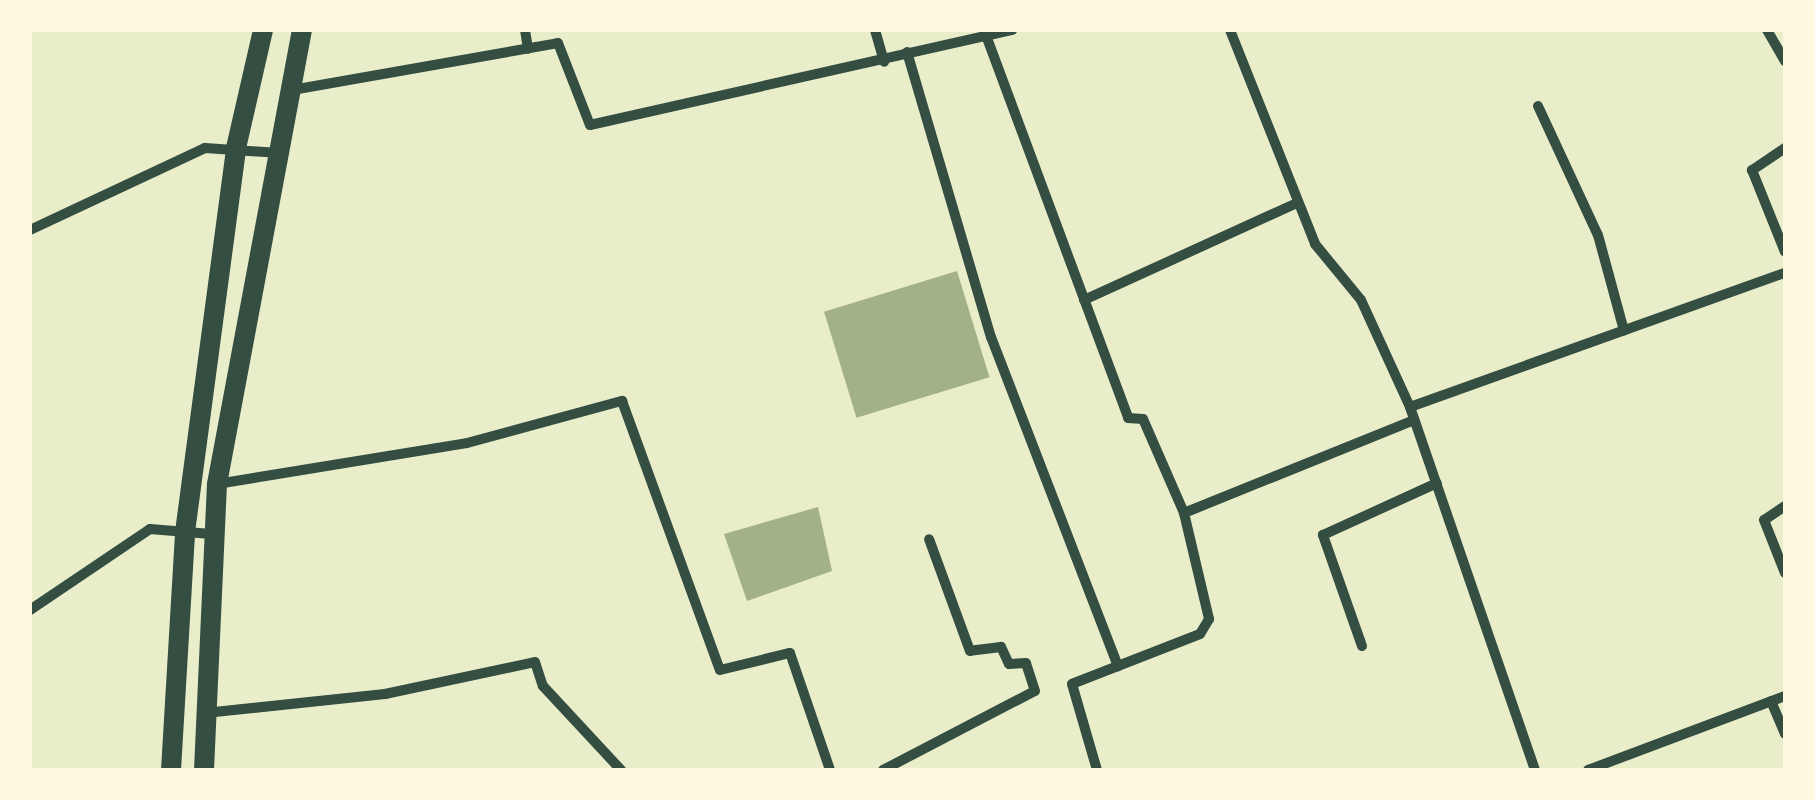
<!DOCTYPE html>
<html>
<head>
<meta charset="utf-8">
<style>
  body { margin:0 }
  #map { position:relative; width:1815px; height:800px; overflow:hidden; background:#e9edc9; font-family:Georgia,serif }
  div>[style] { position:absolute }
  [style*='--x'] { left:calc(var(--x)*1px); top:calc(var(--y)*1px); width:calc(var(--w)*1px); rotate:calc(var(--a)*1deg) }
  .water>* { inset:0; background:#a3b18a; transform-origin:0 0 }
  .minor>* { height:10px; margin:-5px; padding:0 5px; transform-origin:5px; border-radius:5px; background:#344e41 }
  .secondary>* { height:20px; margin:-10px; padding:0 10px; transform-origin:10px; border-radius:10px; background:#344e41 }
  span { translate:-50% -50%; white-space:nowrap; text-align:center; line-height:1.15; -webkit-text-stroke:8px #fefae0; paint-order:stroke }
  .frame { position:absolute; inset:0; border:32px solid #fefae0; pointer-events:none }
</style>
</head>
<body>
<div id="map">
  <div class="water">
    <div style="left:957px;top:271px;width:111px;height:139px;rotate:73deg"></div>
    <div style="clip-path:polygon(818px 507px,832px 571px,747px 601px,724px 534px)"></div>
  </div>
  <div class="minor">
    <div style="--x:525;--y:30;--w:19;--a:81"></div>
    <div style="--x:875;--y:30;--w:33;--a:74"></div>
    <div style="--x:1230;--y:30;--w:230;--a:68.3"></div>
    <div style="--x:1315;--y:244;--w:72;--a:50.6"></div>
    <div style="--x:1361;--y:300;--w:118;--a:65.4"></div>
    <div style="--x:1410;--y:407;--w:384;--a:71"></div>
    <div style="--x:1767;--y:30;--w:36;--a:60"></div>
    <div style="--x:987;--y:38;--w:405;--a:69.6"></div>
    <div style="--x:1128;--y:418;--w:15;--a:4"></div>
    <div style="--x:1143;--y:419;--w:103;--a:66.4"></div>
    <div style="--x:1184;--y:513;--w:109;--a:76.7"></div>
    <div style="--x:1209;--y:619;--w:17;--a:121"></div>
    <div style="--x:1200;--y:634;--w:137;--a:158.7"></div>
    <div style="--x:1072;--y:684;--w:90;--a:73.8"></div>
    <div style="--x:907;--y:52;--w:297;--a:73.6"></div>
    <div style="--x:991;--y:337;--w:353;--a:68.9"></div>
    <div style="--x:292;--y:90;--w:270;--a:-10"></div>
    <div style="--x:558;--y:43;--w:88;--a:68.7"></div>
    <div style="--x:590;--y:125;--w:433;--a:-12.7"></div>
    <div style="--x:1538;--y:106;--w:142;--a:65.1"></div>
    <div style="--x:1598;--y:235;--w:99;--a:74.8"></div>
    <div style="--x:1785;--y:148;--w:40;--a:146"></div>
    <div style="--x:1752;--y:170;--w:88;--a:68.1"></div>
    <div style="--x:30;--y:230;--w:193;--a:-25.1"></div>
    <div style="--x:205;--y:148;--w:75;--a:3.8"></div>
    <div style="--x:1084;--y:300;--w:234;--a:-24.5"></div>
    <div style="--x:1410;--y:407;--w:398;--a:-19.7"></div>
    <div style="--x:217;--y:484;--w:253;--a:-9.3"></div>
    <div style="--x:467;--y:443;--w:161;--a:-15.2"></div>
    <div style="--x:622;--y:401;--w:286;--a:70"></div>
    <div style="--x:720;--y:670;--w:72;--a:-13.7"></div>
    <div style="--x:790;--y:653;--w:124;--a:71.1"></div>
    <div style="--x:1785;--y:506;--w:25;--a:146"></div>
    <div style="--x:1764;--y:520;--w:57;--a:68.4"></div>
    <div style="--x:1184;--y:513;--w:248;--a:-22"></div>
    <div style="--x:30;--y:610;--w:145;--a:-34"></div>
    <div style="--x:150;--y:529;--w:61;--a:4.7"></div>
    <div style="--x:1362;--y:646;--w:118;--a:-109.4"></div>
    <div style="--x:1323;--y:535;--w:125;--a:-24.5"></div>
    <div style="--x:1771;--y:701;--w:36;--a:67"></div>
    <div style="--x:205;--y:713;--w:181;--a:-6"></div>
    <div style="--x:385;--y:694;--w:153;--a:-12"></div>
    <div style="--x:535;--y:662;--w:25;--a:72"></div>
    <div style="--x:543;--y:686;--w:115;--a:47.1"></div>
    <div style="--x:883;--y:770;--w:171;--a:-27.5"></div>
    <div style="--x:1035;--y:691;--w:29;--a:-108"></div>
    <div style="--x:1026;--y:663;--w:17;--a:177"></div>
    <div style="--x:1009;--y:664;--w:19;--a:-115"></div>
    <div style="--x:1001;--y:647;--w:31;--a:173"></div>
    <div style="--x:970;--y:651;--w:119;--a:-110.1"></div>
    <div style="--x:1588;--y:770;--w:210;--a:-20.6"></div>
  </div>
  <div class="secondary">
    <div style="--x:171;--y:770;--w:238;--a:-86.6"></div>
    <div style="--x:185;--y:532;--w:387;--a:-82.4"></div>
    <div style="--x:236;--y:148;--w:121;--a:-77.1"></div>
    <div style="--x:204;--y:770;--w:286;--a:-87.4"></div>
    <div style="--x:217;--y:484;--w:462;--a:-79.4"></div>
  </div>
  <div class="frame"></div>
</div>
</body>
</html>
